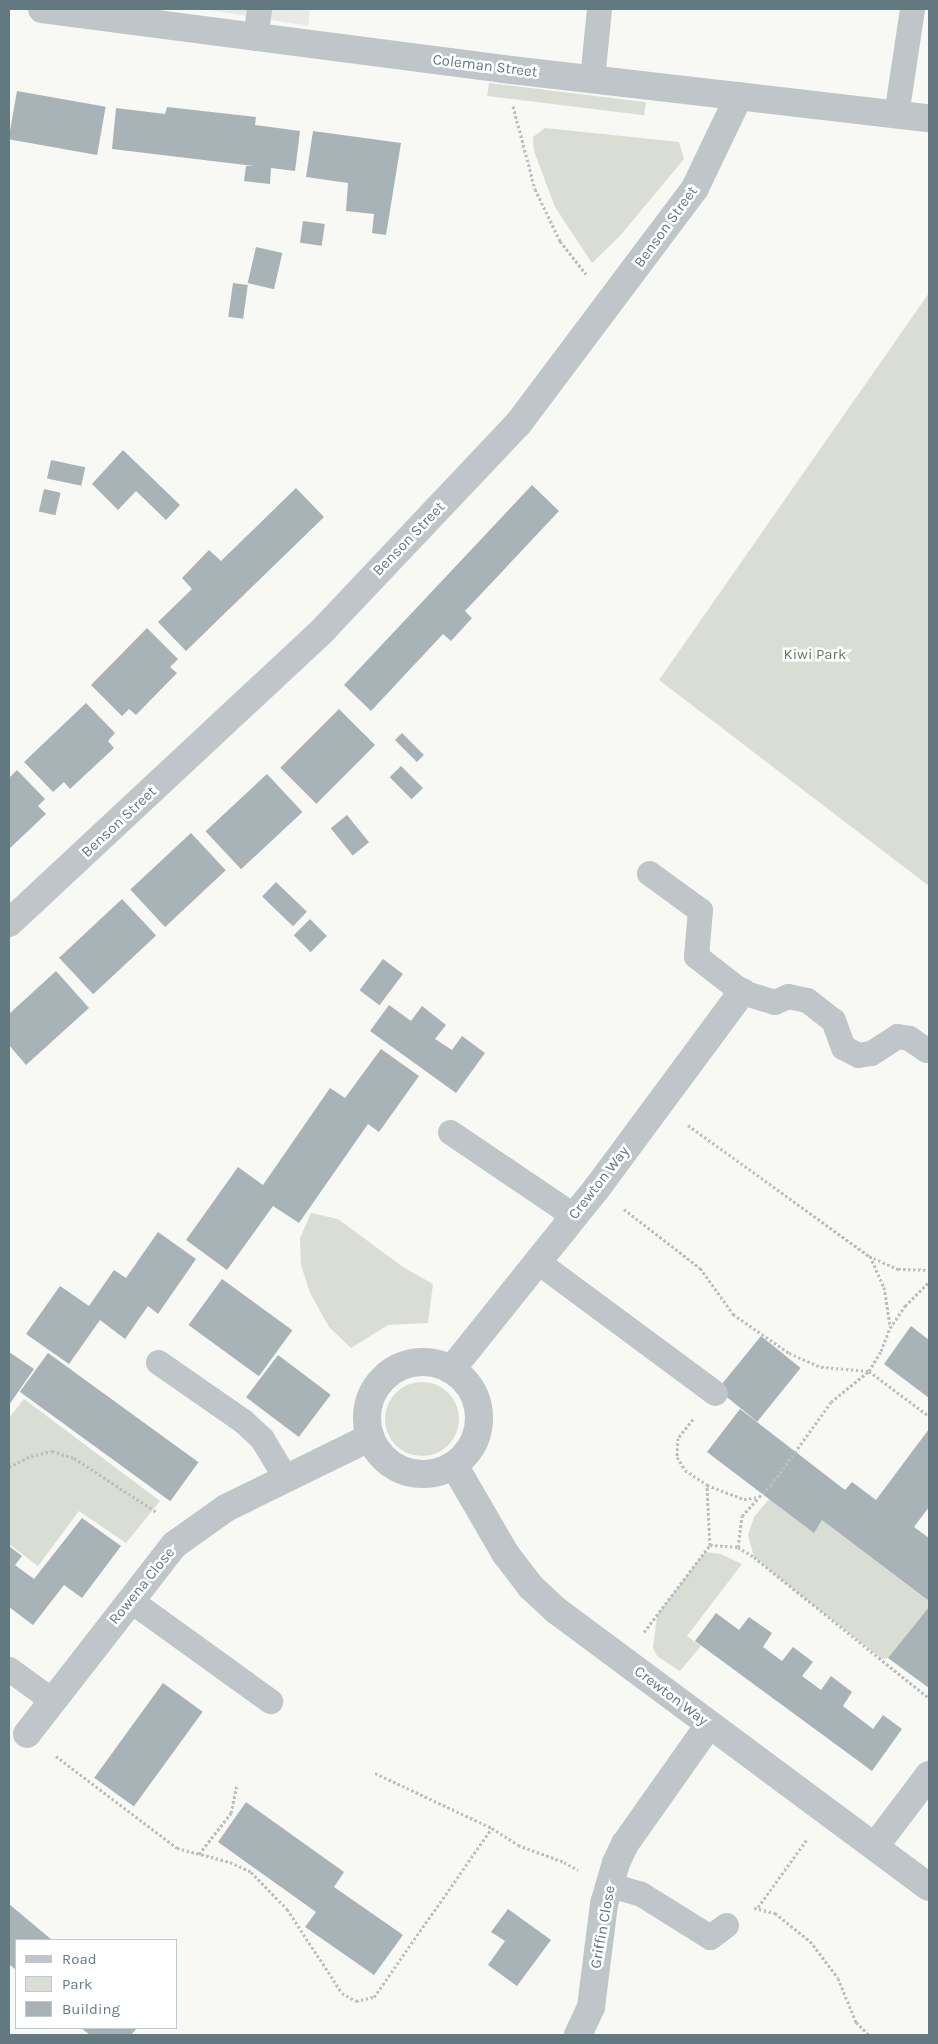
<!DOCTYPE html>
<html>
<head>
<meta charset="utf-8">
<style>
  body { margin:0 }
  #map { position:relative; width:938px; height:2044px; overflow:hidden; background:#f8f8f5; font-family:Karla,sans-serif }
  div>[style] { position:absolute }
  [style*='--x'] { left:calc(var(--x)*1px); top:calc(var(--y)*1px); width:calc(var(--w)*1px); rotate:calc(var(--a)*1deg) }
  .built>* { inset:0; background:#e9e9e8 }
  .green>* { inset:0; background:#d9ddd4; transform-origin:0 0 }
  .round { border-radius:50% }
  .building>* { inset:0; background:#a8b3b7; transform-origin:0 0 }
  .path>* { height:3px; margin-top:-1.5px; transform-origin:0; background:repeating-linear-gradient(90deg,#b9bec0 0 2.5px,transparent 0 5px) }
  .lane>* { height:25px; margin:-12.5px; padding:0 12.5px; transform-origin:12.5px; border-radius:12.5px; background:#bfc5c8 }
  .street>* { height:28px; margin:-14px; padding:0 14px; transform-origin:14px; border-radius:14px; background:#bfc5c8 }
  .street>.ring { margin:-14px; padding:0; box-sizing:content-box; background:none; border:28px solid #bfc5c8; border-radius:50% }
  span { translate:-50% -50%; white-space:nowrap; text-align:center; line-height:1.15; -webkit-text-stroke:5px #fff; paint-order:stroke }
  .street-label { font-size:15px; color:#627982 }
  .park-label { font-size:15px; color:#697961 }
  .frame { position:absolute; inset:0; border:10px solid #627982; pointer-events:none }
  .legend { position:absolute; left:15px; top:1939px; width:162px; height:90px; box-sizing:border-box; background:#fff; border:1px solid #c0c9cd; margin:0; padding:6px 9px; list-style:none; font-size:15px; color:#627982 }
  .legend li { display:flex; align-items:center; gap:10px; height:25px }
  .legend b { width:25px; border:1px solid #c0c9cd }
</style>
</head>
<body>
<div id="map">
  <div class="built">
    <div style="clip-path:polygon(204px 9px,310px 9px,308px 26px)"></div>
  </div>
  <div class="green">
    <div style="left:489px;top:83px;width:158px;height:13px;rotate:7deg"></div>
    <div style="clip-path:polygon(545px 128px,679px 142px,684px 159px,619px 237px,592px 263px,555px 207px,534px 151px,533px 137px)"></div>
    <div style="clip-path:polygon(929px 293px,929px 886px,659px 680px)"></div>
    <div style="clip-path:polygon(311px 1213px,338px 1219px,403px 1267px,433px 1284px,428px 1323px,388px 1325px,351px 1348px,329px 1327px,310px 1293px,301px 1265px,300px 1238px)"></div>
    <div class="round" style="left:385px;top:1382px;width:74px;height:74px"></div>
    <div style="clip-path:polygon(24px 1399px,160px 1501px,126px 1543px,79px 1511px,38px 1566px,9px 1544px,9px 1418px)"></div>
    <div style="clip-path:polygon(769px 1499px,822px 1520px,929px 1601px,929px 1607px,888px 1658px,881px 1659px,754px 1557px,748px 1535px,754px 1517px)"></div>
    <div style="clip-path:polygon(705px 1552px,721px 1554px,742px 1564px,687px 1636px,701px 1646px,680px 1671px,657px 1656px,653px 1648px,657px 1615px)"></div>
  </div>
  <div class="building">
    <div style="left:17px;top:91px;width:90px;height:49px;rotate:10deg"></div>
    <div style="clip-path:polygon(167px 107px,256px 117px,255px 125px,300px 131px,295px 171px,271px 168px,270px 184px,244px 181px,246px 166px,254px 166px,112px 149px,116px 108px,165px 114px)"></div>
    <div style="clip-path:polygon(313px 131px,401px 143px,386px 235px,372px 233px,374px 214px,346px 211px,348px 183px,306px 177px)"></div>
    <div style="left:303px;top:221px;width:22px;height:22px;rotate:8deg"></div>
    <div style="left:256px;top:247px;width:27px;height:37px;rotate:13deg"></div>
    <div style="left:233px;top:283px;width:15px;height:34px;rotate:8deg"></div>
    <div style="clip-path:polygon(123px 450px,180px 505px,166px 520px,136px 491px,118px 510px,92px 484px)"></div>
    <div style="left:51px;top:460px;width:35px;height:19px;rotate:12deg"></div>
    <div style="clip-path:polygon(532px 485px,559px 511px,465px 611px,472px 618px,451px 641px,443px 634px,371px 711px,344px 685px)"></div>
    <div style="clip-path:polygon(296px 488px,324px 517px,186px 651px,158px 622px,192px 589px,182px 578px,209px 550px,221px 561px)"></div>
    <div style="left:44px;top:489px;width:17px;height:23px;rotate:13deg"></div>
    <div style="clip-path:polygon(147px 628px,178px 659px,170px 667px,177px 673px,136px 715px,129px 709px,122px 716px,91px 685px)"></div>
    <div style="clip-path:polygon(86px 703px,115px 733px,108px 741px,114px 748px,70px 789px,64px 782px,53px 792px,24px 762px)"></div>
    <div style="left:339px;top:709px;width:51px;height:83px;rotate:45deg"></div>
    <div style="left:402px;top:733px;width:31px;height:10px;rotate:45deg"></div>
    <div style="left:401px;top:766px;width:31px;height:16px;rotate:45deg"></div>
    <div style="clip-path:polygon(17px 770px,45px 799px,38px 806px,46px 814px,9px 849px,9px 778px)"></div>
    <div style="left:267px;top:774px;width:52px;height:84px;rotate:47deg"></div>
    <div style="left:347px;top:815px;width:35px;height:21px;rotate:51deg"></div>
    <div style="left:191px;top:833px;width:51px;height:83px;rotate:47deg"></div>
    <div style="left:276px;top:882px;width:43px;height:20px;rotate:44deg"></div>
    <div style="left:122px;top:899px;width:50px;height:86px;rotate:47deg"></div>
    <div style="left:310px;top:919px;width:24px;height:23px;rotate:45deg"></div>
    <div style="left:383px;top:959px;width:25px;height:39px;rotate:37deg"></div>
    <div style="clip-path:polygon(56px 971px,89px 1008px,26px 1065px,9px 1045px,9px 1014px)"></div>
    <div style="clip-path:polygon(389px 1005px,411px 1021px,422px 1006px,446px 1025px,435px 1039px,452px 1050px,462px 1036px,485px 1053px,456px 1093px,370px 1031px)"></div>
    <div style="clip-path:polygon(381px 1049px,419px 1076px,379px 1132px,368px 1124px,299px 1223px,273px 1206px,227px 1270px,186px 1240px,238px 1167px,263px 1185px,330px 1088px,345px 1098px)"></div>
    <div style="clip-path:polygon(158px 1232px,196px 1259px,158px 1314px,148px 1306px,125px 1339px,100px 1320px,69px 1364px,26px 1334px,60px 1286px,89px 1306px,114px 1270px,126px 1278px)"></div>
    <div style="left:222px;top:1279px;width:87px;height:57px;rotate:36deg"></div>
    <div style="clip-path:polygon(911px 1326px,929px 1340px,929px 1398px,884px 1364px)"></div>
    <div style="left:761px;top:1336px;width:51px;height:69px;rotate:39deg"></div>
    <div style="clip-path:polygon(9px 1352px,34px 1369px,9px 1405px)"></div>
    <div style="left:48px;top:1353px;width:186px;height:48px;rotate:36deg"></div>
    <div style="left:278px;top:1355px;width:66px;height:53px;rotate:37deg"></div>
    <div style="clip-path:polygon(740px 1409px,845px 1490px,852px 1482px,876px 1500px,929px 1429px,929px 1507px,914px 1527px,929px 1538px,929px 1601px,822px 1520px,814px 1533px,707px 1452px)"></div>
    <div style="clip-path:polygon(82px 1518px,121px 1546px,82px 1598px,64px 1585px,33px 1625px,9px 1607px,9px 1546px,22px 1556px,15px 1565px,34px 1579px)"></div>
    <div style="clip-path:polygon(929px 1607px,929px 1688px,888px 1658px)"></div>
    <div style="clip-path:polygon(716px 1613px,739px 1630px,749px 1617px,772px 1633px,763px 1647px,782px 1661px,793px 1647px,813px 1662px,802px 1676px,821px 1690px,831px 1676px,852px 1692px,843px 1706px,873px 1729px,883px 1715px,902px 1729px,872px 1771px,695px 1641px)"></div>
    <div style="left:163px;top:1683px;width:49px;height:117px;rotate:36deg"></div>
    <div style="clip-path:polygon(246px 1802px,344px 1872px,334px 1887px,403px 1935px,374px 1975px,305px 1927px,316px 1912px,218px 1842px)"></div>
    <div style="clip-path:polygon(9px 1904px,52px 1940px,16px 1940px,16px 1970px,9px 1964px)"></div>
    <div style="clip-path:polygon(508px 1909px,551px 1940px,517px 1986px,488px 1965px,505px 1941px,491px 1932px)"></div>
    <div style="clip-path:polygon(81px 2028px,137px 2028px,131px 2035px,90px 2035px)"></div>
  </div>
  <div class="path">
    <div style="--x:513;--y:106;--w:86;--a:75.2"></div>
    <div style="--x:535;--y:189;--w:58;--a:64.3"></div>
    <div style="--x:560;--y:241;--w:42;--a:51.8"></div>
    <div style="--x:688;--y:1125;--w:223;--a:35.9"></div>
    <div style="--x:869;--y:1256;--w:32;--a:24"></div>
    <div style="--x:898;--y:1269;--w:31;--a:2"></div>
    <div style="--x:624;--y:1209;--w:96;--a:37.8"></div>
    <div style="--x:700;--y:1268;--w:57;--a:54.3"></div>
    <div style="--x:733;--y:1314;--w:68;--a:34.9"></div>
    <div style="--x:789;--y:1353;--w:35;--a:24"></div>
    <div style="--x:821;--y:1367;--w:48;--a:4.8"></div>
    <div style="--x:869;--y:1371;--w:75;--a:36.9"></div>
    <div style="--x:870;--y:1256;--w:34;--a:66"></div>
    <div style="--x:884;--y:1287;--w:39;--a:81"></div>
    <div style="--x:693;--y:1419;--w:24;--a:128"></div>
    <div style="--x:678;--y:1438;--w:19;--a:93"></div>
    <div style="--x:677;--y:1457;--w:15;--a:58"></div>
    <div style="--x:685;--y:1470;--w:27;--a:34"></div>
    <div style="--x:707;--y:1485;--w:40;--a:21"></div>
    <div style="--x:744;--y:1499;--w:15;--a:-8"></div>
    <div style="--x:759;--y:1497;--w:17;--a:-45"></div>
    <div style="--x:771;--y:1485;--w:102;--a:-54.1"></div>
    <div style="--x:831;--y:1402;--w:49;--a:-39.2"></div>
    <div style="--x:869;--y:1371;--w:23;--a:-59"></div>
    <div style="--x:881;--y:1351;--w:25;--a:-69"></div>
    <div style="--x:890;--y:1328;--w:27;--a:-56"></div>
    <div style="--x:905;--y:1306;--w:34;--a:-45"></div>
    <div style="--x:9;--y:1467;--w:25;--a:-27"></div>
    <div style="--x:31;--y:1456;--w:22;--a:-13"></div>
    <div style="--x:52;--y:1451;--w:23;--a:18"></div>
    <div style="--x:74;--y:1458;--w:100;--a:33.2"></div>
    <div style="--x:710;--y:1545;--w:28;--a:4"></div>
    <div style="--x:738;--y:1547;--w:19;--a:32"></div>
    <div style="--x:754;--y:1557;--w:225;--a:38.9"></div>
    <div style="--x:738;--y:1547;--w:31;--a:-83"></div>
    <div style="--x:742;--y:1516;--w:25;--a:-48"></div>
    <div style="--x:644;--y:1632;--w:109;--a:-52.8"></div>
    <div style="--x:710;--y:1545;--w:60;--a:-92.9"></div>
    <div style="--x:56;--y:1756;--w:152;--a:37.2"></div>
    <div style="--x:177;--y:1848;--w:55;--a:14.8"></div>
    <div style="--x:230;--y:1862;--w:23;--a:25"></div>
    <div style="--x:251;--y:1872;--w:52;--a:45.8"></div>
    <div style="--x:287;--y:1909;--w:100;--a:56.8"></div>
    <div style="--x:342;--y:1993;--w:16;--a:30"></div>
    <div style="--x:356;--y:2001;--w:18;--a:-13"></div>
    <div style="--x:374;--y:1997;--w:206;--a:-55.1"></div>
    <div style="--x:375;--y:1773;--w:129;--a:25.2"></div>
    <div style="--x:492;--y:1828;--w:31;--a:33"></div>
    <div style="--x:518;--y:1845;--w:49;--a:20.3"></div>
    <div style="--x:564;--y:1862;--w:16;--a:30"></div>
    <div style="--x:199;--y:1854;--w:52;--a:-52"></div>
    <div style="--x:231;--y:1813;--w:30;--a:-78"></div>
    <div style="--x:758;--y:1907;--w:84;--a:-54.2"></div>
    <div style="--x:754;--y:1908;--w:22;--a:13"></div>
    <div style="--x:775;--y:1913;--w:45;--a:38.7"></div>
    <div style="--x:810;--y:1941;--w:46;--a:52.9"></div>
    <div style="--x:838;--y:1978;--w:48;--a:67.8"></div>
    <div style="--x:856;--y:2022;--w:18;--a:45"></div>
  </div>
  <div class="lane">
    <div style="--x:255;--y:38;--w:29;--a:-82"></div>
    <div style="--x:592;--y:79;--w:70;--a:-84.3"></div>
    <div style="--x:896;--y:115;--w:107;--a:-81.4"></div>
    <div style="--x:649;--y:873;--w:63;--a:36"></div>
    <div style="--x:700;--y:910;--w:46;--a:95"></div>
    <div style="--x:696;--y:956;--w:58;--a:38"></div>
    <div style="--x:742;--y:992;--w:34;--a:17"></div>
    <div style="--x:774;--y:1002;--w:15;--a:-23"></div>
    <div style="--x:788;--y:996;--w:19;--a:12"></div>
    <div style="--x:807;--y:1000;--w:33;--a:38"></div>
    <div style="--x:833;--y:1020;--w:29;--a:70"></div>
    <div style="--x:843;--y:1047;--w:17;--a:28"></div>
    <div style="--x:858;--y:1055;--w:13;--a:-9"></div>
    <div style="--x:871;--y:1053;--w:31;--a:-33"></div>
    <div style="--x:897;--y:1036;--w:12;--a:9"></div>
    <div style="--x:909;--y:1038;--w:21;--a:35"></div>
    <div style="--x:450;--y:1132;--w:150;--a:34.1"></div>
    <div style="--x:538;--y:1262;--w:220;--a:36.5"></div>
    <div style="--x:158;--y:1362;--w:103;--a:34.8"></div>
    <div style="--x:243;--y:1421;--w:26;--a:43"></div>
    <div style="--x:262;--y:1439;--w:44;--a:58.8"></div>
    <div style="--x:130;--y:1600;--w:173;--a:35.8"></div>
    <div style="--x:9;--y:1669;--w:54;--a:36"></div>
    <div style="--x:610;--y:1885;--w:32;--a:16"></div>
    <div style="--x:641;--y:1894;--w:81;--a:31.9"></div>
    <div style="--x:710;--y:1937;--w:20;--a:-37"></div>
  </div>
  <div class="street">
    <div style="--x:42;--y:9;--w:465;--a:7.4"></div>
    <div style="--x:503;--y:69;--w:429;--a:6.6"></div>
    <div style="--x:9;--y:923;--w:429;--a:-43"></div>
    <div style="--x:323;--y:630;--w:284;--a:-46.6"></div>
    <div style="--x:518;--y:424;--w:295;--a:-53.1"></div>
    <div style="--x:695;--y:188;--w:102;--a:-64.4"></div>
    <div class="ring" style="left:367px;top:1362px;width:84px;height:84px"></div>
    <div style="--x:451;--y:1370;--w:233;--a:-51.3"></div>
    <div style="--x:597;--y:1188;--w:244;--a:-53.5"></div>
    <div style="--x:454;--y:1465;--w:102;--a:59.9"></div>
    <div style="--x:505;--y:1553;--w:43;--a:52.6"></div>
    <div style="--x:531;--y:1587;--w:35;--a:43"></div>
    <div style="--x:557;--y:1611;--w:463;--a:36.6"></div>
    <div style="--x:27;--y:1734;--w:239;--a:-52.1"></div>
    <div style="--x:174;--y:1545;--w:64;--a:-35.4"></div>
    <div style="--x:226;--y:1508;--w:161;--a:-26.1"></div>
    <div style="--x:876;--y:1845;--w:88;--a:-52.9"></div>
    <div style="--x:578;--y:2035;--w:31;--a:-65"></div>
    <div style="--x:591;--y:2007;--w:104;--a:-82.8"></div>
    <div style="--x:604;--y:1904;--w:43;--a:-73.7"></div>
    <div style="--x:616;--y:1863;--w:21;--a:-65"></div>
    <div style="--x:625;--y:1844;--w:146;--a:-54.8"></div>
  </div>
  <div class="street-label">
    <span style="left:485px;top:66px;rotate:7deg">Coleman Street</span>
    <span style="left:666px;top:227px;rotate:-54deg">Benson Street</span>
    <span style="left:409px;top:539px;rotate:-46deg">Benson Street</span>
    <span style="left:119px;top:822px;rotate:-43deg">Benson Street</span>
    <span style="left:599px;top:1183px;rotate:-52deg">Crewton Way</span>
    <span style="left:142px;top:1586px;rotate:-51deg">Rowena Close</span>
    <span style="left:671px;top:1696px;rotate:37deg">Crewton Way</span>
    <span style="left:603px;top:1927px;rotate:-80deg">Griffin Close</span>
  </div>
  <div class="park-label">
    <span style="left:815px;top:655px">Kiwi Park</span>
  </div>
  <div class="frame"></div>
  <ul class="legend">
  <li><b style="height:6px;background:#bfc5c8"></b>Road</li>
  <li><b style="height:14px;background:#d9ddd4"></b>Park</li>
  <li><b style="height:14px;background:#a8b3b7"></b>Building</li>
  </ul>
</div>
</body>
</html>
